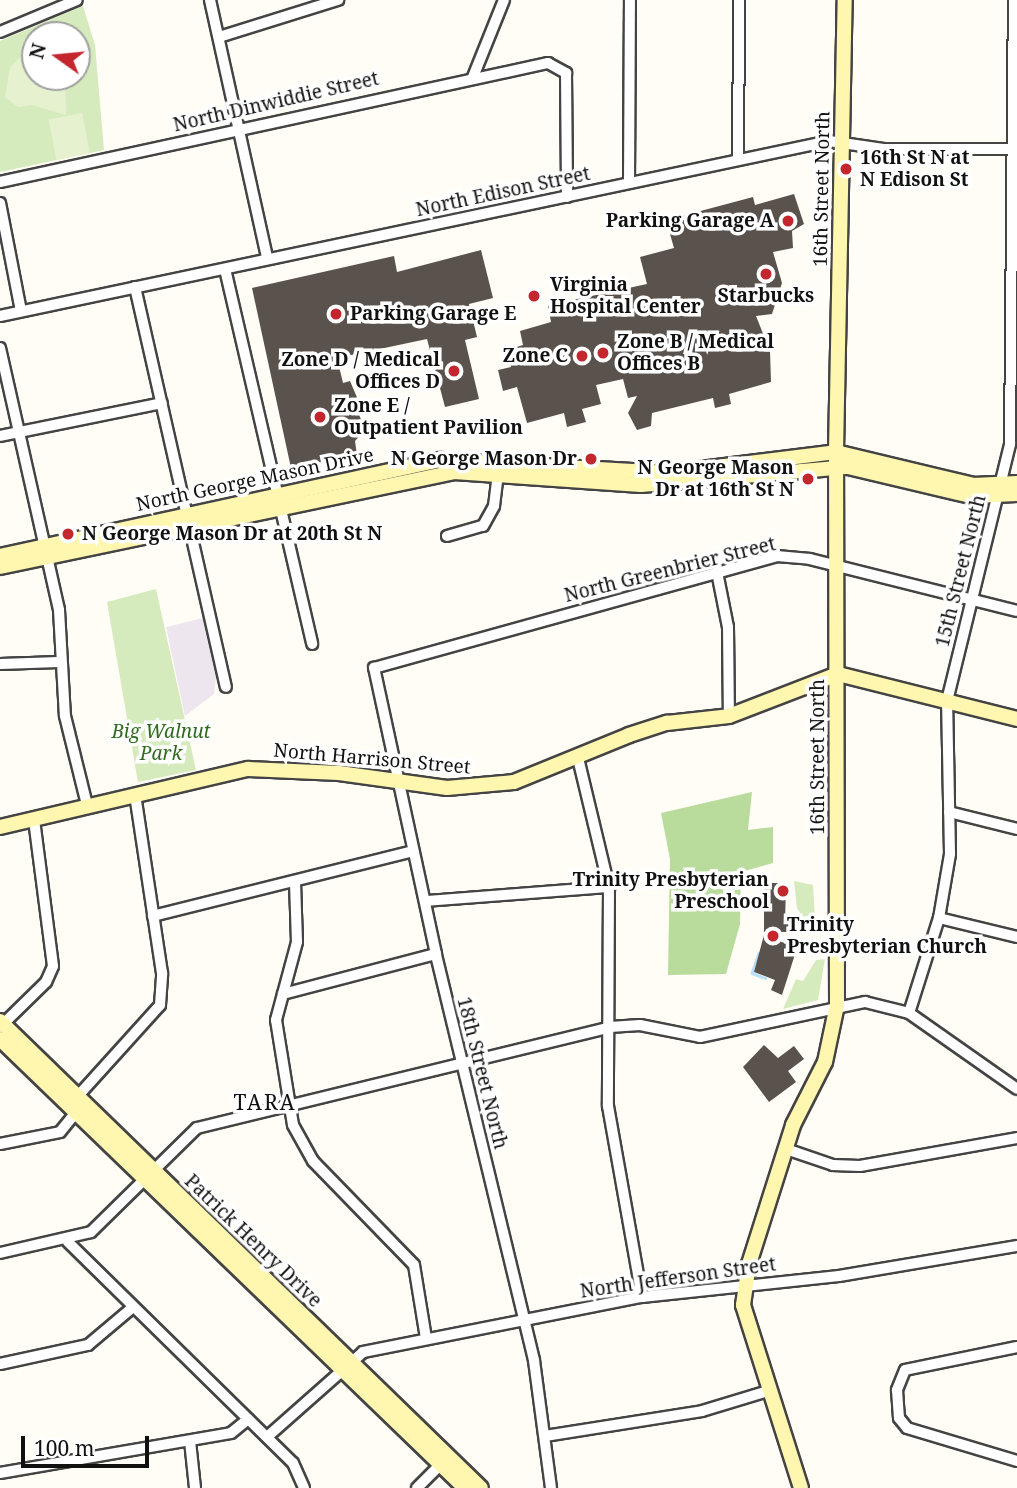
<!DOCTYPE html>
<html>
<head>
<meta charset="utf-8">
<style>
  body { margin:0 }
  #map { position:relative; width:1017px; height:1488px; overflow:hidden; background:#fffdf5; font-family:"Noto Serif",serif }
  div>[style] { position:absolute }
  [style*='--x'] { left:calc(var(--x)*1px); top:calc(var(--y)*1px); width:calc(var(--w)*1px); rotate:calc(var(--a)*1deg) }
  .industrial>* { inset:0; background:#eee6ef }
  .green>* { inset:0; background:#d5ebbd }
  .forest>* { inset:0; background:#b9dc9c }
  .pitch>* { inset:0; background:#e6f2cf; transform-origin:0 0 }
  .stream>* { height:2.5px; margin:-1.25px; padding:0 1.25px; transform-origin:1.25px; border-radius:1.25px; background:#b9e0f7 }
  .building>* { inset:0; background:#5a524d }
  .roads { filter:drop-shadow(2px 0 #444) drop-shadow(-2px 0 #444) drop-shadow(0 2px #444) drop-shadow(0 -2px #444) }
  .street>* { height:10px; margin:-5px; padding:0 5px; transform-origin:5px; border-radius:5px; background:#fff }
  .secondary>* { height:14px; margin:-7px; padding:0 7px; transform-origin:7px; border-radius:7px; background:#fff6b0 }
  .dots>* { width:19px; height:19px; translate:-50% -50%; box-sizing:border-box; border:4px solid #fff; border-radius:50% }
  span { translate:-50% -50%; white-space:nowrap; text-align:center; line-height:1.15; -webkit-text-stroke:7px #fff; paint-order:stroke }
  .street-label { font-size:19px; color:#111 }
  .poi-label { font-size:19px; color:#111; font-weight:700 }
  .left { translate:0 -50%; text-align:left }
  .right { translate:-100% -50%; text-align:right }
  .park-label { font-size:19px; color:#2f6b1f; font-style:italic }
  .neighbourhood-label { font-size:21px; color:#111; letter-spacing:2px }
  .north { position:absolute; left:21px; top:21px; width:70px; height:70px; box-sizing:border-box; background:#fff; border:2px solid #a0a0a0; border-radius:50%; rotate:285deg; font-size:19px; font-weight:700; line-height:28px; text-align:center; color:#111 }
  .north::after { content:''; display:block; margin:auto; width:24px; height:32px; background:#c4262e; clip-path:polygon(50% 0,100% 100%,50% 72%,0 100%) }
  .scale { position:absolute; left:21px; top:1436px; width:128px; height:32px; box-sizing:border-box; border:4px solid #111; border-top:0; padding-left:9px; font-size:21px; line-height:24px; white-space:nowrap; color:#111; -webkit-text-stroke:5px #fff; paint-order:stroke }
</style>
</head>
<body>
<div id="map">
  <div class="industrial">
    <div style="clip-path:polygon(203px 618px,216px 677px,214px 694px,185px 716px,166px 627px)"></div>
  </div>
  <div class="green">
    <div style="clip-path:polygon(evenodd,83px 6px,95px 45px,104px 150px,0 172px,0 41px,83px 6px,35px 35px,77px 35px,77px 77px,35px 77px,35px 35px)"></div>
    <div style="clip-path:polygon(156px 589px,196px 770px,138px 782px,107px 602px)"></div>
    <div style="clip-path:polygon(794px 881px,813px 885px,815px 920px,804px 919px,797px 908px)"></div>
    <div style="clip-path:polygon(825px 959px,818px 1000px,783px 1009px,796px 979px,803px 981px,816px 960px)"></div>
  </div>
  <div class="forest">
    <div style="clip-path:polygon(752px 792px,748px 830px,773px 827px,773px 863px,741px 872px,740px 924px,726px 974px,668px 975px,670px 859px,661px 813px)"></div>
  </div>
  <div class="pitch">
    <div style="clip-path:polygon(35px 43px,35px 77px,65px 77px,66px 115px,32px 105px,18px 107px,5px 97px,10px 67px)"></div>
    <div style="left:82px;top:113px;width:41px;height:34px;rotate:79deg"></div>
  </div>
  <div class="stream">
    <div style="--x:759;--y:953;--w:21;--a:109"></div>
    <div style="--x:752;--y:973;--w:14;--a:21"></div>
  </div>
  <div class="building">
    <div style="clip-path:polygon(794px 194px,804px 224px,792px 231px,793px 248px,773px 252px,782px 283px,772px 314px,756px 316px,770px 351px,771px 382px,729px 394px,731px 404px,715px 408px,713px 398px,652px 413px,651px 426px,637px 430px,628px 413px,637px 396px,628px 398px,623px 379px,596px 385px,601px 404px,582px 409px,586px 422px,567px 427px,564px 413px,527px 423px,517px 387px,503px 391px,498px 370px,511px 367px,506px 350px,523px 345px,520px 331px,551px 322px,548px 306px,574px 305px,573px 300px,647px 284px,640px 257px,674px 248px,668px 227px,680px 224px,678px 217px,753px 197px,755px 205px)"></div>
    <div style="clip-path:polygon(481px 250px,493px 298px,469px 304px,477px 337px,465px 340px,479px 399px,445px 407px,427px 339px,337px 358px,343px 383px,350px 381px,359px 402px,355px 404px,365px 430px,355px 441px,357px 455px,291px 468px,252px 288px,394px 256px,397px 272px)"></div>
    <div style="clip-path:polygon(764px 883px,786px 883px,785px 924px,798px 924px,798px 932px,764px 932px)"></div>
    <div style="clip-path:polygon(764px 935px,797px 948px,782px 995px,771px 990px,775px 980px,754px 972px)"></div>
    <div style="clip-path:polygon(764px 1045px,778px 1058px,794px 1046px,804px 1059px,788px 1071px,796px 1082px,769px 1102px,743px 1067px)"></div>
  </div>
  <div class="roads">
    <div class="street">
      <div style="--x:210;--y:0;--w:264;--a:77.5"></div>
      <div style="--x:0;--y:32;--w:83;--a:-22.6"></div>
      <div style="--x:219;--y:37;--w:125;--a:-17.3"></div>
      <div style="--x:473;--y:77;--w:83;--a:-68.1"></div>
      <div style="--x:738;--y:159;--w:159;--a:-89.6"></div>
      <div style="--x:0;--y:182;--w:561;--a:-12.25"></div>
      <div style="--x:548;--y:63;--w:21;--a:29"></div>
      <div style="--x:566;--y:73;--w:124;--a:89.5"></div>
      <div style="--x:629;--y:183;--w:183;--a:-89.7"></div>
      <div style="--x:0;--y:203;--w:110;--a:79"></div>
      <div style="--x:225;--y:269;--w:385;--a:76.9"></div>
      <div style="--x:135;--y:287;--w:410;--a:77.2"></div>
      <div style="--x:0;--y:316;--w:847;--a:-11.92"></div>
      <div style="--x:829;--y:141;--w:55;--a:8.4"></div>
      <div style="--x:883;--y:149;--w:134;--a:0"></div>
      <div style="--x:0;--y:348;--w:269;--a:77.3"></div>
      <div style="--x:59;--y:610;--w:106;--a:86.8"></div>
      <div style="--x:65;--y:716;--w:92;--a:76.1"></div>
      <div style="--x:0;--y:436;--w:165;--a:-11.5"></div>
      <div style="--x:447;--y:536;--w:37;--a:-16"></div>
      <div style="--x:483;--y:526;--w:23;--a:-61"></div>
      <div style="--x:494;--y:506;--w:31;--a:-83"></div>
      <div style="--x:717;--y:572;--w:56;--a:78.7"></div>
      <div style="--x:728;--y:627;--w:89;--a:89.4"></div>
      <div style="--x:0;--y:664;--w:59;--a:-1.9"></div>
      <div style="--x:578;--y:758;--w:133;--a:76.5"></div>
      <div style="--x:609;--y:887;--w:219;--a:90.3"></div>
      <div style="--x:608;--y:1106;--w:194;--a:79.9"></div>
      <div style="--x:949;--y:812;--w:70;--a:14"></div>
      <div style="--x:295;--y:882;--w:60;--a:88.1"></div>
      <div style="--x:297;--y:942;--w:81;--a:105.1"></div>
      <div style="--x:276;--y:1020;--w:106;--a:80.8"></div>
      <div style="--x:293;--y:1125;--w:41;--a:60.9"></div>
      <div style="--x:313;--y:1161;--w:145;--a:45.8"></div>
      <div style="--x:414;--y:1265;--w:74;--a:80.7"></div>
      <div style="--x:426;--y:901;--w:184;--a:-4.4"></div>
      <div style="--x:153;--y:916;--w:268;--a:-14"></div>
      <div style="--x:939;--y:918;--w:80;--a:13.7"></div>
      <div style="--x:283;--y:994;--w:158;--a:-14.7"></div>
      <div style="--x:909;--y:1013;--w:100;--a:-72.5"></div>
      <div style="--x:939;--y:918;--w:65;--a:-80.2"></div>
      <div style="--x:950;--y:854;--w:153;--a:-91.1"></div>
      <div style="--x:947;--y:701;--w:265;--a:-76.2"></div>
      <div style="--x:1010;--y:444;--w:444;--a:-89.5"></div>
      <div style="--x:0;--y:1027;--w:64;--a:-44.4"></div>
      <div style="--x:46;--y:982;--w:17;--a:-66"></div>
      <div style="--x:53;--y:966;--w:148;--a:-97.4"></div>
      <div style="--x:0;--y:1144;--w:61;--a:-11.3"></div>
      <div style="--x:60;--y:1132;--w:26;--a:-51"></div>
      <div style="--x:76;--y:1112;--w:15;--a:-86"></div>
      <div style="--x:77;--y:1097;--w:124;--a:-47.9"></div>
      <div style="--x:160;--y:1005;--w:32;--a:-86"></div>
      <div style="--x:162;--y:973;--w:181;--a:-98.6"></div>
      <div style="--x:786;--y:1149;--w:50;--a:18.8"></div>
      <div style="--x:833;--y:1165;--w:27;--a:2"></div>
      <div style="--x:860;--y:1166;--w:159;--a:-10.1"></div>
      <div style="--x:68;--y:1242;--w:315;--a:44.5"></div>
      <div style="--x:293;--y:1463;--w:27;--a:66"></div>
      <div style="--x:0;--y:1253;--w:93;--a:-13"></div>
      <div style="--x:91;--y:1232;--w:148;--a:-44.5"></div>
      <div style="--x:197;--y:1128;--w:425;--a:-13.7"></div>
      <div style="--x:610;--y:1027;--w:30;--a:-4"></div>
      <div style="--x:640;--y:1025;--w:61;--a:11.3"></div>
      <div style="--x:700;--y:1037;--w:169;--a:-12"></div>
      <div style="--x:865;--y:1002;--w:45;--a:14"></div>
      <div style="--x:909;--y:1013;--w:132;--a:35.1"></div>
      <div style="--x:1017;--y:1347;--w:114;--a:168.4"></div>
      <div style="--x:905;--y:1370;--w:22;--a:112"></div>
      <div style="--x:897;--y:1390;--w:28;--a:86"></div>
      <div style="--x:899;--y:1418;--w:13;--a:51"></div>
      <div style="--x:907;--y:1428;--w:115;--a:16.7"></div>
      <div style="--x:0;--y:1364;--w:90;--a:-12.2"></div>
      <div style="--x:88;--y:1345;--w:57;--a:-40.1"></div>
      <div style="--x:545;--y:1436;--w:159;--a:-9"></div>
      <div style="--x:702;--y:1411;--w:69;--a:-16.9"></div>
      <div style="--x:267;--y:1437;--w:128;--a:-41.5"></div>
      <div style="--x:363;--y:1352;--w:284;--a:-11.2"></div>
      <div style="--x:642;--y:1297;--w:198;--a:-6.1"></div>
      <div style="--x:839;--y:1276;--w:181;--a:-9.6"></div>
      <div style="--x:190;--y:1441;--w:47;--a:83.9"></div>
      <div style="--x:0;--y:1473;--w:234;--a:-9.8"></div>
      <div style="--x:231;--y:1433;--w:22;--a:-39"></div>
      <div style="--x:417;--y:1488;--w:38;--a:-45"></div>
      <div style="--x:551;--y:1488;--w:129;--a:-97.6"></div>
      <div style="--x:534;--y:1360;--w:418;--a:-103.6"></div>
      <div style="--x:436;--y:954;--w:293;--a:-102.2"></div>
      <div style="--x:374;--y:668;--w:418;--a:-15.5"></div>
      <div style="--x:777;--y:556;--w:33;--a:5"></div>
      <div style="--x:810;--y:559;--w:213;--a:14.1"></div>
    </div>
    <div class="secondary">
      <div style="--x:0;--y:556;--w:451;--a:-12.3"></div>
      <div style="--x:441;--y:460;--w:227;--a:3.3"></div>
      <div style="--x:668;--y:473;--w:169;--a:-7.1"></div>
      <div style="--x:836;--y:452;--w:141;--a:13.5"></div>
      <div style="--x:973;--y:485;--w:44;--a:-2.6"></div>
      <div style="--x:0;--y:567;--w:464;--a:-11.8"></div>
      <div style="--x:454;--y:472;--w:187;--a:4"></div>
      <div style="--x:641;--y:485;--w:208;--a:-5"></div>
      <div style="--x:848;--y:467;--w:126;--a:13.3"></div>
      <div style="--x:971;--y:496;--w:46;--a:-2.5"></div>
      <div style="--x:0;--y:827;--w:255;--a:-13.2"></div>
      <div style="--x:248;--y:769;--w:91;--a:2.5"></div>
      <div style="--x:339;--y:773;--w:109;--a:7.9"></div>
      <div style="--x:447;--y:788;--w:67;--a:-5.1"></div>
      <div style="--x:514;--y:782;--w:124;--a:-22.2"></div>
      <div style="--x:629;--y:735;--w:40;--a:-18"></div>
      <div style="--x:667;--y:723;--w:62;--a:-6.4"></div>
      <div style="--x:729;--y:716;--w:117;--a:-21.1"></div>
      <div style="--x:838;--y:674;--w:185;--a:14.1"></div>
      <div style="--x:0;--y:1021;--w:670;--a:44.15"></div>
      <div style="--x:0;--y:1039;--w:646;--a:44"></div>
      <div style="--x:801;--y:1488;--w:192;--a:-107.6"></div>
      <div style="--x:743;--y:1305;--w:41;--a:-81.7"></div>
      <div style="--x:749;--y:1264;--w:146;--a:-72.4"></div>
      <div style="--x:793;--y:1125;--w:71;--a:-63.1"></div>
      <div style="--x:825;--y:1062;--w:58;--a:-78.1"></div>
      <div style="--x:837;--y:1005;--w:553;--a:-90.1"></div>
      <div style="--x:836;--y:452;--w:452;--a:-88.9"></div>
    </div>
  </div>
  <div class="dots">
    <div style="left:846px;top:169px;background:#c4262e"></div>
    <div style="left:788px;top:221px;background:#c4262e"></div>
    <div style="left:766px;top:274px;background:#c4262e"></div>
    <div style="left:534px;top:296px;background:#c4262e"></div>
    <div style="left:336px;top:314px;background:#c4262e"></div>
    <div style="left:603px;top:353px;background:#c4262e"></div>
    <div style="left:582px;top:356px;background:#c4262e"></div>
    <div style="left:454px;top:371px;background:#c4262e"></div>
    <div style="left:320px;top:417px;background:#c4262e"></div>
    <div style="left:591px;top:459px;background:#c4262e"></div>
    <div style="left:808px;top:479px;background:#c4262e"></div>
    <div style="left:68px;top:534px;background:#c4262e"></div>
    <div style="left:783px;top:891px;background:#c4262e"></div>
    <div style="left:773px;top:936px;background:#c4262e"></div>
  </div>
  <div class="street-label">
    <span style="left:276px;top:102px;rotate:-13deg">North Dinwiddie Street</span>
    <span style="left:822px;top:189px;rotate:-89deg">16th Street North</span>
    <span style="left:503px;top:192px;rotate:-12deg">North Edison Street</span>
    <span style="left:255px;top:480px;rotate:-12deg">North George Mason Drive</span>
    <span style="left:670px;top:570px;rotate:-14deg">North Greenbrier Street</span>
    <span style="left:961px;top:571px;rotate:-76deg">15th Street North</span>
    <span style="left:818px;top:757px;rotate:-90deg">16th Street North</span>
    <span style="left:372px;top:759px;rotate:5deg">North Harrison Street</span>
    <span style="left:482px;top:1073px;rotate:76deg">18th Street North</span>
    <span style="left:253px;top:1241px;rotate:44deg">Patrick Henry Drive</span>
    <span style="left:678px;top:1278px;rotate:-8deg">North Jefferson Street</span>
  </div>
  <div class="poi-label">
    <span class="left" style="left:860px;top:169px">16th St N at<br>N Edison St</span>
    <span class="right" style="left:774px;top:221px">Parking Garage A</span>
    <span class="left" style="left:550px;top:296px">Virginia<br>Hospital Center</span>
    <span style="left:766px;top:296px">Starbucks</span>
    <span class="left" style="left:350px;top:314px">Parking Garage E</span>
    <span class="left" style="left:617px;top:353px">Zone B / Medical<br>Offices B</span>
    <span class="right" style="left:568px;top:356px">Zone C</span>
    <span class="right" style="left:440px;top:371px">Zone D / Medical<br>Offices D</span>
    <span class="left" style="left:334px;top:417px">Zone E /<br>Outpatient Pavilion</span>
    <span class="right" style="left:577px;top:459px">N George Mason Dr</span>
    <span class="right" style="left:794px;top:479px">N George Mason<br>Dr at 16th St N</span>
    <span class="left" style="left:82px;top:534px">N George Mason Dr at 20th St N</span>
    <span class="right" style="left:769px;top:891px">Trinity Presbyterian<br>Preschool</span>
    <span class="left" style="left:787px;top:936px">Trinity<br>Presbyterian Church</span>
  </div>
  <div class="park-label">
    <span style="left:161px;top:743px">Big Walnut<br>Park</span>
  </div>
  <div class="neighbourhood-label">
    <span style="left:265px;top:1102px">TARA</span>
  </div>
  <div class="north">N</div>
  <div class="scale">100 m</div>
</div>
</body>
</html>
